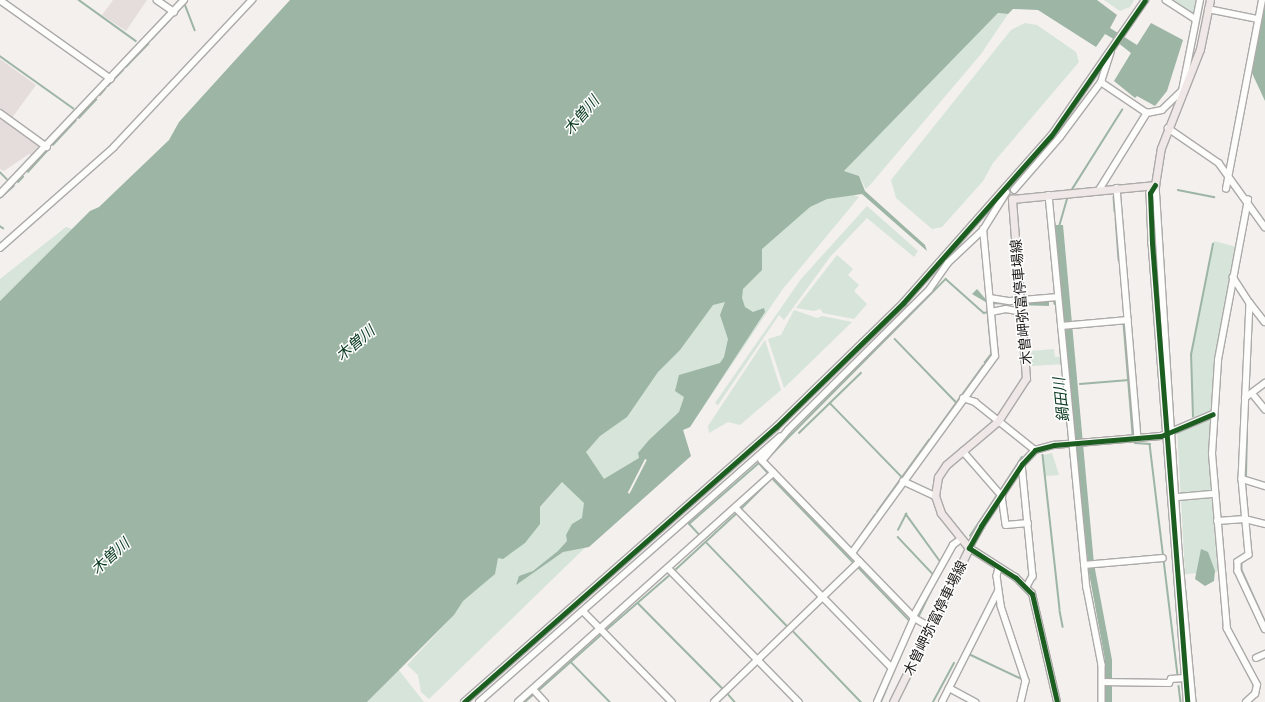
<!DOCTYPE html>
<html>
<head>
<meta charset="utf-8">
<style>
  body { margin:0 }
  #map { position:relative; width:1265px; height:702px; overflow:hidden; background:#f3f0ee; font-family:"Noto Serif","Noto Sans JP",serif }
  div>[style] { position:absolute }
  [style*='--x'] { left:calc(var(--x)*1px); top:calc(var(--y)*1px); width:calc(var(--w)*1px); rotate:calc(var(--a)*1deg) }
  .built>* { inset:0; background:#e5dddb }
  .green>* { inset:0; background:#d6e4d9 }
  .water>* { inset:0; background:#9db5a4 }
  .pier>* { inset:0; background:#f3f0ee; transform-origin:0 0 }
  .stream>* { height:1.5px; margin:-0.75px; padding:0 0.75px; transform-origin:0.75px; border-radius:0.75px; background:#9db5a4 }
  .roads { filter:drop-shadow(1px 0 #acaaa9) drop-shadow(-1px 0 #acaaa9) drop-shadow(0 1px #acaaa9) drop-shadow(0 -1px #acaaa9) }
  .minor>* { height:5.5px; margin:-2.75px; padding:0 2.75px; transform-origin:2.75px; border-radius:2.75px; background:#fdfdfc }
  .major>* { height:7px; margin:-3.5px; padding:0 3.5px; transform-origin:3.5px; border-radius:3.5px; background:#efe8e6 }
  .cycleway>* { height:5px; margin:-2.5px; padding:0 2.5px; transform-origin:2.5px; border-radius:2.5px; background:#1b5e20 }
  span { translate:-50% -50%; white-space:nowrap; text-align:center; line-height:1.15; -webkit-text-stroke:3px #fff; paint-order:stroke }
  .street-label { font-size:14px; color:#1a1817 }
  .water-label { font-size:15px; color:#0b3a21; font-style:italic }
</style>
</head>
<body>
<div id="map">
  <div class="built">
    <div style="clip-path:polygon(113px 0,147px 0,126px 31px,102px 15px)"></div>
    <div style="clip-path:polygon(0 59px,36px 85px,12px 118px,0 110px)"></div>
    <div style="clip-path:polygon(0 117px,40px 144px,32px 156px,29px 154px,4px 171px,0 169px)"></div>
  </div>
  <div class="green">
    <div style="clip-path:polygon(1104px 0,1134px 0,1130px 7px,1120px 11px)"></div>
    <div style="clip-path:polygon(1171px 0,1197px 0,1194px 15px)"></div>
    <div style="clip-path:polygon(998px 13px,1008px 14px,981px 54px,870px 185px,866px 189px,859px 176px,844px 171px)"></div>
    <div style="clip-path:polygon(1025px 23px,1037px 25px,1076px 52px,1079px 62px,993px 163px,983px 181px,942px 227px,932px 229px,896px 198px,891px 180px,1011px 30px)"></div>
    <div style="clip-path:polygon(829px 186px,859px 197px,782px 290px,690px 427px,683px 430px,689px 449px,612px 489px,581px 458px,732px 274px)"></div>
    <div style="clip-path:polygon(867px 206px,918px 251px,914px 257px,867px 218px,830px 257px,784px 320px,779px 315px,718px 405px,715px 403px,801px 279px)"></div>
    <div style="clip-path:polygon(66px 227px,72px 229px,0 301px,0 279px)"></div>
    <div style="clip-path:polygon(1214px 241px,1237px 247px,1210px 420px,1211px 488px,1218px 572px,1185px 574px,1177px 428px,1194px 421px,1191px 355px)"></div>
    <div style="clip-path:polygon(837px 255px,853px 269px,848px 275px,859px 285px,854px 291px,867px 304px,854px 319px,823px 313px,820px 309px,814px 311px,796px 308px)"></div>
    <div style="clip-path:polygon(794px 310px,817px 318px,822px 316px,852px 322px,784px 388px,768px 339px,781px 335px)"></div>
    <div style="clip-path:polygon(765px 340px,781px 390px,740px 425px,728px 422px,709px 433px,708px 426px)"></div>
    <div style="clip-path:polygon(1054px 349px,1055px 357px,1063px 356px,1063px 364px,1032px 366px,1031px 351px)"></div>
    <div style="clip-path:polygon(1052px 453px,1059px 475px,1045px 476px,1043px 455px)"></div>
    <div style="clip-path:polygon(565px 478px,583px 491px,595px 538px,429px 699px,421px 692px,418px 675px,407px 665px,454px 615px,459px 605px)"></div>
    <div style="clip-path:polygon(398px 669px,424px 702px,367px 702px,376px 693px)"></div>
  </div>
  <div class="water">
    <div style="clip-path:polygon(evenodd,290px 0,1097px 0,1117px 15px,1110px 28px,1137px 45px,1151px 23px,1183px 40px,1167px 91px,1155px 106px,1137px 96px,1135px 98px,1114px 81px,1131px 53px,1112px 38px,1105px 34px,1096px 47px,1038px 10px,1013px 9px,1008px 14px,998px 13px,844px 171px,859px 176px,865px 191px,925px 245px,927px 251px,862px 194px,827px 199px,810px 207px,762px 249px,762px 270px,743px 289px,742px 298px,745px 307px,753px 312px,764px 308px,765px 312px,690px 427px,683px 430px,691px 456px,589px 547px,563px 552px,516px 585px,519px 576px,533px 571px,558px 551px,567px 541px,566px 535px,572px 524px,582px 518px,584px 503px,562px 482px,540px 507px,540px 524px,525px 543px,503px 559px,498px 558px,495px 574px,463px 601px,454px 615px,367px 702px,0 702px,0 301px,90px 211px,99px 207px,169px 140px,179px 122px,290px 0,725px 302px,720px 315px,728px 339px,724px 357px,720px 363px,679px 375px,675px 391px,684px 397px,679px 412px,649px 440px,638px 453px,639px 458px,604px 479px,586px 452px,600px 436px,627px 417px,658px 372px,680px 350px,713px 305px,725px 302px)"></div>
    <div style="clip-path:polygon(1265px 5px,1265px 101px,1252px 73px)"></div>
    <div style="clip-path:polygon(1054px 225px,1063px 225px,1094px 564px,1112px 660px,1112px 702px,1105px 702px,1105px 660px,1089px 573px,1062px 305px,1054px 305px,1053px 302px,1061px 301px)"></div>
    <div style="clip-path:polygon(977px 289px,988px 302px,1049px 302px,1049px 306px,989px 304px,972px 294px)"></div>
    <div style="clip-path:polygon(1201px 549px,1208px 552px,1215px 571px,1214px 581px,1205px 586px,1195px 579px)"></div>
    <div style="clip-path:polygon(918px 616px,882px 702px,880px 702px,914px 624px)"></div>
  </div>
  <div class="pier">
    <div style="left:645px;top:459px;width:2px;height:38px;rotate:27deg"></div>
  </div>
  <div class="stream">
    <div style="--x:79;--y:0;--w:70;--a:35.7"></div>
    <div style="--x:185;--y:4;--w:28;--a:69"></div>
    <div style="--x:176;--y:14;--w:14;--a:-51"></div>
    <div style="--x:152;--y:39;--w:26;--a:-47"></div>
    <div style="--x:0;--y:56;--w:90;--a:35.5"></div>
    <div style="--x:126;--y:67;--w:32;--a:-46"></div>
    <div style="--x:108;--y:86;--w:22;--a:-47"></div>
    <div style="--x:100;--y:95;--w:8;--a:-50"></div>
    <div style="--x:79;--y:118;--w:25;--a:-47"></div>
    <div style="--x:53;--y:145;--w:33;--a:-47"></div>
    <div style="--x:0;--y:172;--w:10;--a:45"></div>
    <div style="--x:28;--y:172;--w:30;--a:-48"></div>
    <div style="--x:18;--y:182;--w:7;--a:-45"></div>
    <div style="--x:1178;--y:190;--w:37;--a:11"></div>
    <div style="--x:1071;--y:191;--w:96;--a:-57.8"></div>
    <div style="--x:1114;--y:197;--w:14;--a:86"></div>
    <div style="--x:0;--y:198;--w:18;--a:-41"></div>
    <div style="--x:1116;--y:218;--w:42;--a:85.9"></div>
    <div style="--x:0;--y:226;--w:4;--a:34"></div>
    <div style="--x:1059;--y:227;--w:32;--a:-74"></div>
    <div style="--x:1124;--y:324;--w:110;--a:85.3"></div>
    <div style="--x:895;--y:339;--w:89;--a:45.9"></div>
    <div style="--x:1080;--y:384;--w:49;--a:-4.7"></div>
    <div style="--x:830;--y:403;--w:103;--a:45.8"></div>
    <div style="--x:1193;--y:417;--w:62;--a:-91.8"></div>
    <div style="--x:1191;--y:355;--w:113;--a:-78.8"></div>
    <div style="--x:799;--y:433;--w:86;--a:-44.1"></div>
    <div style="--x:931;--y:438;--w:89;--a:-54.2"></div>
    <div style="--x:1135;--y:443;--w:15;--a:4"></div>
    <div style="--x:1150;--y:444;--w:232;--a:83.1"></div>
    <div style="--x:1043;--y:455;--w:155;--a:83.7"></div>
    <div style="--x:766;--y:460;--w:255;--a:-45.2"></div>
    <div style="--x:946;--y:279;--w:51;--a:41.8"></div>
    <div style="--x:984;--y:313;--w:4;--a:-14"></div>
    <div style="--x:988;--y:312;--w:42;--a:84.6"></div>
    <div style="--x:992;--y:354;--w:11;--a:128"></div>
    <div style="--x:1246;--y:476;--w:43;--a:-88.7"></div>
    <div style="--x:1245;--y:482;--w:8;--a:83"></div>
    <div style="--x:1000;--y:491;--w:40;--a:-57.1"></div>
    <div style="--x:740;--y:510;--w:45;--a:-45"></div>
    <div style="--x:772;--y:478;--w:117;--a:46"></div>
    <div style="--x:877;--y:512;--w:89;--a:-54.2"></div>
    <div style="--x:898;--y:530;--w:18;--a:-63"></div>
    <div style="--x:906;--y:514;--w:58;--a:54.1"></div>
    <div style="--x:970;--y:536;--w:50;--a:-56.3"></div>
    <div style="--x:701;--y:537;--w:18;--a:-133"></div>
    <div style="--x:689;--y:524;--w:93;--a:-41.1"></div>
    <div style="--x:759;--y:463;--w:13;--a:48"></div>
    <div style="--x:898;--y:537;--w:51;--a:46.6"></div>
    <div style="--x:707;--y:543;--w:117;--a:46"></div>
    <div style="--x:852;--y:548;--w:40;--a:-55.1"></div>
    <div style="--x:1251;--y:550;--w:6;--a:81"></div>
    <div style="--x:1252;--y:556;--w:12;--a:145"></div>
    <div style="--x:1242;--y:563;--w:7;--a:90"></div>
    <div style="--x:1242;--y:570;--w:56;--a:65.7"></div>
    <div style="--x:858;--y:567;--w:75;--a:46.1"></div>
    <div style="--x:673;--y:572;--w:88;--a:-42.7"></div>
    <div style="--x:638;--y:603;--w:122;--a:45.3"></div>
    <div style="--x:1060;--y:611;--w:16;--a:79"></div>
    <div style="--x:918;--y:618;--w:32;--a:-64"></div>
    <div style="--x:792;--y:630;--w:100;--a:46.2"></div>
    <div style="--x:605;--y:631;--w:87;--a:-40.8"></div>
    <div style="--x:969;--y:654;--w:59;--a:25.3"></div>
    <div style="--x:571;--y:662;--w:56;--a:45.7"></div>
    <div style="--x:1179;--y:686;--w:16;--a:83"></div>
    <div style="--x:538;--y:691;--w:86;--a:-41.7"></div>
    <div style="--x:728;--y:694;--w:11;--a:49"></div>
    <div style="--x:525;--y:702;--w:13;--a:-42"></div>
    <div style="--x:933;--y:702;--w:44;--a:-61.7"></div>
  </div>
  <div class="roads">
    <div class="minor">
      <div style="--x:0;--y:0;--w:136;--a:35.4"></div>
      <div style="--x:157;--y:0;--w:21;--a:35"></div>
      <div style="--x:1166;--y:0;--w:35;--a:33"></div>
      <div style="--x:1208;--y:9;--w:51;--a:11.3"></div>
      <div style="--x:1101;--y:82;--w:55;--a:34"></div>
      <div style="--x:1147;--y:113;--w:15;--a:-11"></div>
      <div style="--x:1162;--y:110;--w:28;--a:-44"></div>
      <div style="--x:1182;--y:91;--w:93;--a:-78.8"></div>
      <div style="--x:0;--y:113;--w:58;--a:35.9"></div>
      <div style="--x:1168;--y:128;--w:62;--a:34.5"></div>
      <div style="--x:1219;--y:163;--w:79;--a:54.3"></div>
      <div style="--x:1155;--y:185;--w:9;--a:122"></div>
      <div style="--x:1150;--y:193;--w:50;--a:87.7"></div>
      <div style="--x:1152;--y:243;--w:460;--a:85.6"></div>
      <div style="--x:1156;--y:185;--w:367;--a:86.4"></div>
      <div style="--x:1179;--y:551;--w:152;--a:84.7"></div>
      <div style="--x:1117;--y:188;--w:251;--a:85.2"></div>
      <div style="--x:1226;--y:189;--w:192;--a:-79.2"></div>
      <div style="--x:1014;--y:190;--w:70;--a:-49"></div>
      <div style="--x:1060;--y:137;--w:69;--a:-53.3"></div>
      <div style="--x:1101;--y:82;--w:32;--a:-72"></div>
      <div style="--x:1099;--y:190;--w:91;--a:-58.1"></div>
      <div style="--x:0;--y:194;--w:267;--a:-46.5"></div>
      <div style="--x:1049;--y:195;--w:395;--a:84.5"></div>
      <div style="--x:1087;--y:588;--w:78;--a:79"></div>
      <div style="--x:1102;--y:665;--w:37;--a:90"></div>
      <div style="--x:0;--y:248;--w:152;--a:-41.5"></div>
      <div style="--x:114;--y:147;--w:202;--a:-46.8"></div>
      <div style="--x:1233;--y:277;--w:31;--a:57"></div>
      <div style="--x:1250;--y:303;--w:176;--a:92.6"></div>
      <div style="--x:1242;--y:479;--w:76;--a:84.7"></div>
      <div style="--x:1249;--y:555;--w:13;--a:148"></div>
      <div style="--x:1238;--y:562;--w:9;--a:90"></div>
      <div style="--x:1238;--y:571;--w:64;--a:65"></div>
      <div style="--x:990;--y:298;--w:20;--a:9"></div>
      <div style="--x:1010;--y:301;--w:48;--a:-4.8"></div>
      <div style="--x:1250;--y:303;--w:24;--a:52"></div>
      <div style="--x:991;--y:312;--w:15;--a:-11"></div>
      <div style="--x:1006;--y:309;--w:17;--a:10"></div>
      <div style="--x:1061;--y:326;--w:67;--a:-5.1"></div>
      <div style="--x:1252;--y:393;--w:21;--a:51"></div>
      <div style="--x:963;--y:398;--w:13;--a:18"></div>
      <div style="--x:975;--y:402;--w:77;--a:38.7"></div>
      <div style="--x:1245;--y:398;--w:25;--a:-37"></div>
      <div style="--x:963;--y:451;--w:60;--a:49.1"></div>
      <div style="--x:1002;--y:496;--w:29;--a:82"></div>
      <div style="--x:1006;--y:525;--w:22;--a:-5"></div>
      <div style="--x:1022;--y:464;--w:113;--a:84.4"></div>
      <div style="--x:1033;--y:576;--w:13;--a:119"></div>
      <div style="--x:1242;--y:479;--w:24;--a:17"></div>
      <div style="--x:903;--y:481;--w:35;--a:25"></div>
      <div style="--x:1178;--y:497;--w:36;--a:-5"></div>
      <div style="--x:736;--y:508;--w:223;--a:45.7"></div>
      <div style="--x:1217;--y:521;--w:28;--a:-4"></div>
      <div style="--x:1245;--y:519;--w:21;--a:14"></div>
      <div style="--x:852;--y:553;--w:243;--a:-54"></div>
      <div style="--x:995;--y:356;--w:127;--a:-95.4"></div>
      <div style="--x:1084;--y:565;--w:79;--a:-5.1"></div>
      <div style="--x:999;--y:568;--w:8;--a:104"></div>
      <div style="--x:997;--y:576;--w:30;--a:82"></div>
      <div style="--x:1001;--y:606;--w:79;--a:71.6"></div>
      <div style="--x:1026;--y:681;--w:22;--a:103"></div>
      <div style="--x:669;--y:569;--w:186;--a:45.7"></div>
      <div style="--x:583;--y:611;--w:127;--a:45.6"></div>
      <div style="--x:913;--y:617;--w:82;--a:-60.9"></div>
      <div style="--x:953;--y:545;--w:10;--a:-37"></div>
      <div style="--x:931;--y:628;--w:20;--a:-150"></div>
      <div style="--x:914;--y:618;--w:219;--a:-134.1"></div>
      <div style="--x:762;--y:461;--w:40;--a:-50"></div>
      <div style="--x:788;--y:430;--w:199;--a:-44.8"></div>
      <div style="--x:929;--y:290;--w:33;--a:-55"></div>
      <div style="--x:948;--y:263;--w:48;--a:-43.3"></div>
      <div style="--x:983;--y:230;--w:44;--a:-58.1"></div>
      <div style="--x:1256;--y:658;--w:10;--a:-24"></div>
      <div style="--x:1102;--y:682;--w:67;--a:0.9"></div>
      <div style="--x:1169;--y:683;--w:4;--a:-63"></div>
      <div style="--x:1171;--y:679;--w:13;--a:-4"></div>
      <div style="--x:949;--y:688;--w:30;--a:28"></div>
      <div style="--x:533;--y:689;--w:18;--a:47"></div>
      <div style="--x:464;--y:702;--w:416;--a:-41.4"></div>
      <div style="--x:776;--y:427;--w:177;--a:-44.3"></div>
      <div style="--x:903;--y:303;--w:223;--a:-48.5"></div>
      <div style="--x:1051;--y:136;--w:165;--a:-55.3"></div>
      <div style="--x:479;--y:702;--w:401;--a:-41.4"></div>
      <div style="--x:518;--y:702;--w:343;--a:-41.9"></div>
      <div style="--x:714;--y:702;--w:202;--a:-44"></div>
      <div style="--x:877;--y:702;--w:92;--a:-66.2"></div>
      <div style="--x:942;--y:702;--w:124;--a:-63.2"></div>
      <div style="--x:1057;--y:702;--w:111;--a:-103"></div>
      <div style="--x:1032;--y:594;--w:23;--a:-135"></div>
      <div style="--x:1016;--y:578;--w:56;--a:-147.4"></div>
      <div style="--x:969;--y:548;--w:25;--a:-61"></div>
      <div style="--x:981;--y:526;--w:74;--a:-56.5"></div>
      <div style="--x:1022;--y:464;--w:19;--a:-47"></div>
      <div style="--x:1035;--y:450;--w:20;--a:-15"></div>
      <div style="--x:1054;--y:445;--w:107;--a:-4.8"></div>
      <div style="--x:1161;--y:436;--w:56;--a:-22.9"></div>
      <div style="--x:1246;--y:702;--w:12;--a:-42"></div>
      <div style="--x:1255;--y:694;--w:9;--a:-77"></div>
      <div style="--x:1257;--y:685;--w:64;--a:-118.2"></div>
      <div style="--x:1227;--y:629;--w:176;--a:-94.9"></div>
      <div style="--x:1212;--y:454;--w:94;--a:-86.3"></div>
      <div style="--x:1218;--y:360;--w:163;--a:-79.4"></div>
    </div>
    <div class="major">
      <div style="--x:893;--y:702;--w:172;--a:-63.7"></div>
      <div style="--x:969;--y:548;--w:45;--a:-128.7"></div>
      <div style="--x:941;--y:513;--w:18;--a:-109"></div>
      <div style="--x:935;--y:496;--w:19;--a:-81"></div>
      <div style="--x:938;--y:477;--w:14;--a:-56"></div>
      <div style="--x:946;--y:465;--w:68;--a:-40.2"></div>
      <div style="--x:998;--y:421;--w:51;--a:-56.9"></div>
      <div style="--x:1026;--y:378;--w:180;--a:-94.5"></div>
      <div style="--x:1012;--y:199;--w:144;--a:-5.6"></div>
      <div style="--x:1155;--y:185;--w:37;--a:-81"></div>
      <div style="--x:1161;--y:148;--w:106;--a:-68.5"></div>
      <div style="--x:1200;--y:49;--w:50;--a:-78.5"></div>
    </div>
  </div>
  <div class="cycleway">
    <div style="--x:1155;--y:185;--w:9;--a:122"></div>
    <div style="--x:1150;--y:193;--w:50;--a:87.7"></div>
    <div style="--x:1152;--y:243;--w:460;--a:85.6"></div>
    <div style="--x:464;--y:702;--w:416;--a:-41.4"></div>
    <div style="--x:776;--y:427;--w:177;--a:-44.3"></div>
    <div style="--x:903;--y:303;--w:223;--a:-48.5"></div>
    <div style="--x:1051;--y:136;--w:165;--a:-55.3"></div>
    <div style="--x:1057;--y:702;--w:111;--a:-103"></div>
    <div style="--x:1032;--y:594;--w:23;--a:-135"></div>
    <div style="--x:1016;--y:578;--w:56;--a:-147.4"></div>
    <div style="--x:969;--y:548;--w:25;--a:-61"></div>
    <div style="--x:981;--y:526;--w:74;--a:-56.5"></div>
    <div style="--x:1022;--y:464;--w:19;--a:-47"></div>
    <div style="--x:1035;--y:450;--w:20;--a:-15"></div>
    <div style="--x:1054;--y:445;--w:107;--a:-4.8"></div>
    <div style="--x:1161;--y:436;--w:56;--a:-22.9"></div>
  </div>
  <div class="street-label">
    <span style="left:1021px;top:302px;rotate:-95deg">木曽岬弥富停車場線</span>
    <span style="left:935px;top:618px;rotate:-64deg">木曽岬弥富停車場線</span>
  </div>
  <div class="water-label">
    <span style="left:581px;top:115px;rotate:-49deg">木曽川</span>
    <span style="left:355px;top:343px;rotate:-40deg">木曽川</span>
    <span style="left:1061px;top:400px;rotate:-96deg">鍋田川</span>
    <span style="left:110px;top:556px;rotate:-42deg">木曽川</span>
  </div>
</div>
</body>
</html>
